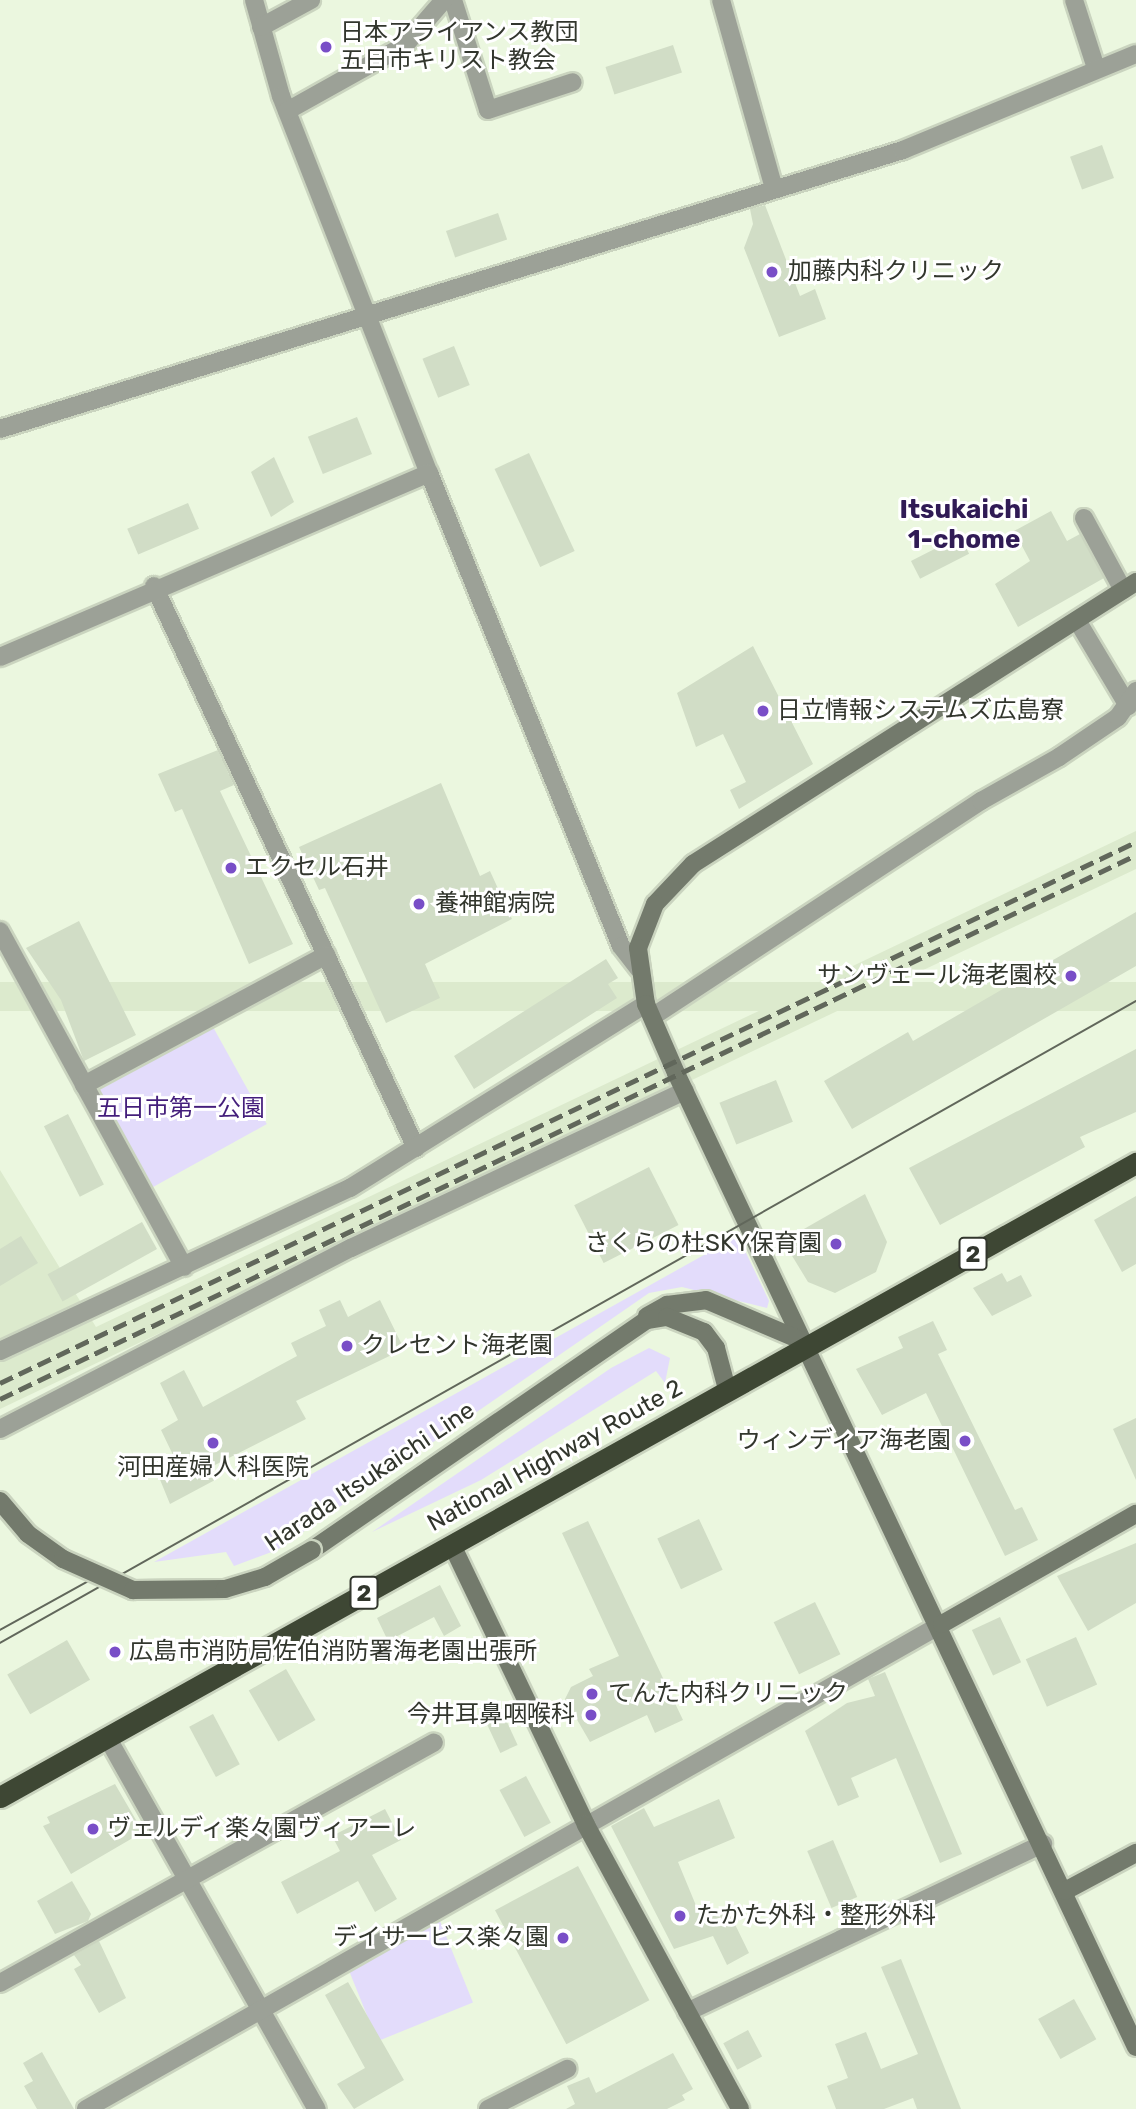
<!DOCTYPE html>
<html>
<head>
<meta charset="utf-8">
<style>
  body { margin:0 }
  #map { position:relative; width:1136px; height:2109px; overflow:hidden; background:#ebf7df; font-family:Rubik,"Noto Sans JP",sans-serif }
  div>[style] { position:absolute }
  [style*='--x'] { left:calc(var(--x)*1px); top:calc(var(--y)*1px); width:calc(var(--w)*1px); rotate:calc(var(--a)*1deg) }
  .built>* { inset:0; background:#dceacd; transform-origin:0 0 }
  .green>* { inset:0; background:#e3dcfb; transform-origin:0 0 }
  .building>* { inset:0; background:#d1ddc6; transform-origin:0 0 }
  .roads { filter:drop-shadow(2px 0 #cad4bf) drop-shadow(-2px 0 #cad4bf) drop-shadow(0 2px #cad4bf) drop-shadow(0 -2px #cad4bf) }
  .street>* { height:18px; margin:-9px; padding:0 9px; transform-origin:9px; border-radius:9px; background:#9ca197 }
  .secondary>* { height:18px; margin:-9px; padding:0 9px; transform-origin:9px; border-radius:9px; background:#737a6c }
  .highway>* { height:21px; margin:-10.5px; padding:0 10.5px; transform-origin:10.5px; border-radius:10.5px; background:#3e4734 }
  .tram>* { height:2px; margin:-1px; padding:0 1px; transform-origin:1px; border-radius:1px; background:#61675b }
  .rail>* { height:5px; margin-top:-2.5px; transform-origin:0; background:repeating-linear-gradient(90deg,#61675b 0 14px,transparent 0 21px) }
  .bridges { filter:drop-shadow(2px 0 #cad4bf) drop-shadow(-2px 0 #cad4bf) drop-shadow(0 2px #cad4bf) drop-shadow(0 -2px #cad4bf) }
  .secondary-bridge>* { height:18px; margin:-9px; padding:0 9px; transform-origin:9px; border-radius:9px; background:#737a6c }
  .dots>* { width:19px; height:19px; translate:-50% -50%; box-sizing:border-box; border:4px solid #fff; border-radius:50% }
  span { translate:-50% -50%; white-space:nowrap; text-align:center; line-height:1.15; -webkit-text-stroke:6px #fff; paint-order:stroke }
  .shield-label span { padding:2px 5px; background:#fff; border:2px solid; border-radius:5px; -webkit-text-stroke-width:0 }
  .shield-label { font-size:23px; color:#32362d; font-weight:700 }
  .poi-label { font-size:24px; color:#32362d }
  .left { translate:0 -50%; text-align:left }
  .right { translate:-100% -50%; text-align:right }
  .park-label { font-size:24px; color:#441e7b }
  .street-label { font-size:24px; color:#32362d }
  .neighbourhood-label { font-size:26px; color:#301b55; font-weight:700 }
</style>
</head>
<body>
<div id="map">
  <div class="built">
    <div style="clip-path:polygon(1136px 831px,1136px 869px,0 1409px,0 1170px,96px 1327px)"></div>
    <div style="left:1136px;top:982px;width:29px;height:1303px;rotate:90deg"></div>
  </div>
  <div class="green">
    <div style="left:213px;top:1027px;width:111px;height:130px;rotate:61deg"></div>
    <div style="clip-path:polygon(738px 1236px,769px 1301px,767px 1308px,682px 1287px,649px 1293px,277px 1550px,234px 1566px,226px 1552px,154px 1562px)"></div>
    <div style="clip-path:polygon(649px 1348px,670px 1358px,665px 1383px,656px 1371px,481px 1480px,372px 1532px,611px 1368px)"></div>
    <div style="left:440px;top:1921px;width:88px;height:103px;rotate:68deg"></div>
  </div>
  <div class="building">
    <div style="left:673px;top:45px;width:29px;height:71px;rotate:72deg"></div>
    <div style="left:1102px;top:145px;width:35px;height:34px;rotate:70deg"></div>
    <div style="clip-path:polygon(765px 205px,800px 296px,815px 289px,826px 319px,779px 337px,744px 248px,753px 224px,750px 209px)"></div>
    <div style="left:498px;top:213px;width:28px;height:55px;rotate:71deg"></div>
    <div style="left:454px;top:346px;width:42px;height:34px;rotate:68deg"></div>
    <div style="left:357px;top:417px;width:40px;height:53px;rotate:68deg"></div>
    <div style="left:529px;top:453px;width:108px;height:38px;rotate:65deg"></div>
    <div style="clip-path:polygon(274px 457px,294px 502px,271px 517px,251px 472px)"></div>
    <div style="left:188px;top:503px;width:28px;height:66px;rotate:67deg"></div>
    <div style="clip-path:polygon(1051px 511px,1067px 541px,1080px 534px,1104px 578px,1018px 627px,995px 584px,1030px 561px,1014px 531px)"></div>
    <div style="left:960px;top:536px;width:20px;height:55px;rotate:63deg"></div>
    <div style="clip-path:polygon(753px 646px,813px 764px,739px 809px,730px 790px,746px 782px,723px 734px,696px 747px,677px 693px)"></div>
    <div style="clip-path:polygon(218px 750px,234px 785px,220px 791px,293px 944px,249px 964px,182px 809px,175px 812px,158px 774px)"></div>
    <div style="clip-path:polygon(441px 783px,480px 876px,490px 871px,512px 919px,425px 964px,440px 998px,386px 1023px,325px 888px,319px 890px,299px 847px)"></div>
    <div style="clip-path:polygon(1136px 912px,1136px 966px,852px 1129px,824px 1081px,908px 1032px,913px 1041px)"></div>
    <div style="clip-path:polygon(79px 921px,136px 1035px,84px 1061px,61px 1000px,26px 948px)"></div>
    <div style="clip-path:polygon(606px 959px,618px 978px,608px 984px,617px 998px,474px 1089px,454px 1056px)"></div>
    <div style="clip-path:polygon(1136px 1049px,1136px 1112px,1080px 1137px,1085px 1147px,940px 1225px,909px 1168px)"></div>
    <div style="left:776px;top:1080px;width:45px;height:61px;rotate:68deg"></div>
    <div style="left:68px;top:1114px;width:79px;height:27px;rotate:63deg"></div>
    <div style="left:649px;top:1167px;width:65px;height:84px;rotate:63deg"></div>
    <div style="clip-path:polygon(865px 1194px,887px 1242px,876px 1272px,835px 1293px,808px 1282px,783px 1241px)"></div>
    <div style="clip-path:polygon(1136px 1196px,1136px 1264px,1122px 1272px,1094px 1220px)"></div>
    <div style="left:142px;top:1222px;width:31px;height:108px;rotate:61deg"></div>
    <div style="clip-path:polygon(21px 1236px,38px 1263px,0 1286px,0 1249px)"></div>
    <div style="clip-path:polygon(1002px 1273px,1007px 1282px,1021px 1275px,1032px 1296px,992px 1316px,973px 1288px)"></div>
    <div style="clip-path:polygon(340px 1300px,348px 1317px,380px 1300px,404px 1349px,296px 1401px,306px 1419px,209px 1468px,215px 1480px,170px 1504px,154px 1465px,173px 1455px,161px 1430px,178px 1420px,160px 1383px,184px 1370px,203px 1407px,297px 1356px,291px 1343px,326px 1326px,319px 1310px)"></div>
    <div style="clip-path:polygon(933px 1321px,947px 1350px,938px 1354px,1015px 1510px,1022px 1507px,1038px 1540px,1005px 1556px,926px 1393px,882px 1415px,856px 1369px,903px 1348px,898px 1337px)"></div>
    <div style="clip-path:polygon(1136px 1418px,1136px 1480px,1113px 1429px)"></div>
    <div style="left:699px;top:1519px;width:56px;height:46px;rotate:65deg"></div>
    <div style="clip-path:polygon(588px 1521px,683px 1720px,655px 1733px,647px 1715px,590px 1742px,565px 1699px,571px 1687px,593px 1676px,589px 1669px,619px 1656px,562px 1533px)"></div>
    <div style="clip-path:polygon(1136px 1543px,1136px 1603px,1088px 1631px,1057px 1576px)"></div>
    <div style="clip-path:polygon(440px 1585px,461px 1626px,444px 1636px,434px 1617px,388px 1641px,377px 1618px)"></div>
    <div style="left:815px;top:1602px;width:58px;height:46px;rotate:64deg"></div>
    <div style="left:1000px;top:1617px;width:50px;height:31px;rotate:65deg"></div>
    <div style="left:1076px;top:1637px;width:52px;height:55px;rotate:66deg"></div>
    <div style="left:67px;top:1640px;width:46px;height:69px;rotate:60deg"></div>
    <div style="left:286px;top:1669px;width:59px;height:43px;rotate:60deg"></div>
    <div style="clip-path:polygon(885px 1672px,962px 1854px,940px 1863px,896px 1758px,851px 1778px,859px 1797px,838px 1806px,805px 1731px,847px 1703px,875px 1696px,868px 1679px)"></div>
    <div style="left:499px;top:1705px;width:44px;height:19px;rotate:65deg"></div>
    <div style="left:213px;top:1714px;width:57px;height:27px;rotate:62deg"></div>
    <div style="left:526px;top:1776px;width:53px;height:30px;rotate:62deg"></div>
    <div style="clip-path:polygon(115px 1784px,143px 1832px,71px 1874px,43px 1826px,50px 1823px,47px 1817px)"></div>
    <div style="clip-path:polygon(719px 1799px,735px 1838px,678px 1862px,702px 1920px,727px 1908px,749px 1953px,727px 1965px,713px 1936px,674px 1949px,611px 1826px,644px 1808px,654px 1827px)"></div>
    <div style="clip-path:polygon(385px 1809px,401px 1840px,372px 1855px,397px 1899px,375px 1912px,358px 1881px,297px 1914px,281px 1882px,340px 1851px,332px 1836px)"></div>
    <div style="left:833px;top:1840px;width:62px;height:28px;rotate:67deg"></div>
    <div style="left:578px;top:1866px;width:152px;height:94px;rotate:62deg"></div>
    <div style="clip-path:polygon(72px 1881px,91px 1914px,88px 1921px,55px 1934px,37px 1901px)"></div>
    <div style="clip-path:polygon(99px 1941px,126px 1998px,99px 2013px,74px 1969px,81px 1965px,74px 1955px)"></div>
    <div style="clip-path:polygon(901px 1959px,961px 2109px,917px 2109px,913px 2098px,884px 2109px,836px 2109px,827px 2086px,848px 2078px,835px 2044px,866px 2032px,881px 2069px,918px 2054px,881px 1967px)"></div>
    <div style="clip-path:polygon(348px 1982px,404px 2080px,354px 2109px,337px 2084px,365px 2068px,325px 1995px)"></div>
    <div style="left:1074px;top:1999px;width:46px;height:41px;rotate:61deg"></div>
    <div style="left:748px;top:2030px;width:30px;height:28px;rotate:62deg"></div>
    <div style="clip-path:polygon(42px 2052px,74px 2109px,37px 2109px,24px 2086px,33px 2081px,23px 2063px)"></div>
    <div style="clip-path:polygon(673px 2053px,693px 2089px,682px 2095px,685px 2100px,667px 2109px,566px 2109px,575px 2104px,567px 2086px,589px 2077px,596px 2093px)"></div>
  </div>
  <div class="roads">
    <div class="street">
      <div style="--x:254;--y:0;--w:100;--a:74.3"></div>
      <div style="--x:281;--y:96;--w:405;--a:68.6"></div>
      <div style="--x:429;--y:473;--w:510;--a:67.91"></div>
      <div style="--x:621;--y:946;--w:29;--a:52"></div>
      <div style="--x:453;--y:0;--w:115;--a:72.3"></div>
      <div style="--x:488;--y:110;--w:89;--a:-18.2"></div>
      <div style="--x:721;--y:0;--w:196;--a:74.3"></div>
      <div style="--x:1074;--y:0;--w:71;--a:72.1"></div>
      <div style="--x:261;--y:27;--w:57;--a:-28.4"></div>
      <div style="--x:287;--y:111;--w:135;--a:-29.2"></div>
      <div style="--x:405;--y:45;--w:60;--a:-49.1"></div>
      <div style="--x:0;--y:429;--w:945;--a:-17.17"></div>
      <div style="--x:903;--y:150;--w:252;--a:-22.4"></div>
      <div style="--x:1084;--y:518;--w:82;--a:61.6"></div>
      <div style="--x:154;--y:586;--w:620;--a:65.01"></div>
      <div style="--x:1078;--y:622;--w:98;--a:59.2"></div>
      <div style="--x:0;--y:657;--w:467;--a:-23.2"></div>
      <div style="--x:0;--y:931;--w:383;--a:61.3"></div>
      <div style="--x:652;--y:1017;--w:394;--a:-33.3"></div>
      <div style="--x:981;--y:801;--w:90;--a:-29.4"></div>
      <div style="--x:1059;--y:757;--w:71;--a:-34.1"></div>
      <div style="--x:1118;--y:717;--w:32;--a:-55"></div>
      <div style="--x:84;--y:1085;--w:275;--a:-28.2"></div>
      <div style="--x:0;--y:1351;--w:386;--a:-25"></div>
      <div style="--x:350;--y:1188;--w:349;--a:-31.9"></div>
      <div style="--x:0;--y:1429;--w:395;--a:-27.3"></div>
      <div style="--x:351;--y:1248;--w:369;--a:-25.2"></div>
      <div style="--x:107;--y:1737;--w:427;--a:60.6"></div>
      <div style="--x:0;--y:1983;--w:496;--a:-29"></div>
      <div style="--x:687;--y:2012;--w:394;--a:-25.3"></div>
      <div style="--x:86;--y:2109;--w:984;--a:-29.54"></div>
      <div style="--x:488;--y:2109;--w:89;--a:-26.9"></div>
    </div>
    <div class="secondary">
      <div style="--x:1136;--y:582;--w:525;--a:147.52"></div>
      <div style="--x:693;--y:864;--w:55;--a:133.5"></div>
      <div style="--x:655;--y:904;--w:47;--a:111.1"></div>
      <div style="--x:638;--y:948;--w:57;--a:81.9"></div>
      <div style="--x:646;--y:1004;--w:75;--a:66.5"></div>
      <div style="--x:676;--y:1073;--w:1077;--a:64.72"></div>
      <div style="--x:647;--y:1316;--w:23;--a:-29"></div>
      <div style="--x:667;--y:1305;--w:39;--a:-7"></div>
      <div style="--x:706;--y:1300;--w:108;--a:23"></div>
      <div style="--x:452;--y:1545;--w:310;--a:64.4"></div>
      <div style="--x:586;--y:1825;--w:323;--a:61.5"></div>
      <div style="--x:312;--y:1550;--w:406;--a:-34.5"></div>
      <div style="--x:647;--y:1320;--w:20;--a:-9"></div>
      <div style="--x:667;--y:1317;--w:40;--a:22"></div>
      <div style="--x:704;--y:1332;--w:20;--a:53"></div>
      <div style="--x:716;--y:1348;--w:42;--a:75"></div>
      <div style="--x:942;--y:1624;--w:223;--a:-29.6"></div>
      <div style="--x:1065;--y:1891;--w:81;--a:-28.2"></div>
    </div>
    <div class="highway">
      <div style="--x:0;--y:1797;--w:1301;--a:-29.17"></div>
    </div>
  </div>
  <div class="tram">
    <div style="--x:0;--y:1630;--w:105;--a:-29"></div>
    <div style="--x:0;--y:1643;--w:1305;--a:-29.47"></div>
  </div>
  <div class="rail">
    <div style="--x:0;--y:1383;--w:1258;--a:-25.47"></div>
    <div style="--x:0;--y:1399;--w:1260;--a:-25.59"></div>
  </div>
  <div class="bridges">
    <div class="secondary-bridge">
      <div style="--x:0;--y:1501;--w:43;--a:49.7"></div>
      <div style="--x:28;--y:1534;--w:43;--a:35.5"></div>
      <div style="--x:63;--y:1559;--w:77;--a:23.9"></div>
      <div style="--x:133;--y:1590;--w:92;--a:-0.6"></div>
      <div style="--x:225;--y:1589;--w:42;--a:-16.7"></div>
      <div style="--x:265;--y:1577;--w:54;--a:-29.9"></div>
    </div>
  </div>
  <div class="dots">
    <div style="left:326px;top:47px;background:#794ec7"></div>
    <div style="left:772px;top:272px;background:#794ec7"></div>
    <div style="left:763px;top:711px;background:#794ec7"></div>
    <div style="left:231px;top:868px;background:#794ec7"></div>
    <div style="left:419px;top:904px;background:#794ec7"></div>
    <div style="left:1071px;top:976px;background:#794ec7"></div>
    <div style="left:836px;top:1244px;background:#794ec7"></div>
    <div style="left:347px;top:1346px;background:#794ec7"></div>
    <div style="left:965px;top:1441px;background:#794ec7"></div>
    <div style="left:213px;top:1443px;background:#794ec7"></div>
    <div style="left:115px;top:1652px;background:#794ec7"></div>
    <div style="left:592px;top:1694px;background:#794ec7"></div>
    <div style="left:591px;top:1715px;background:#794ec7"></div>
    <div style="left:93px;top:1829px;background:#794ec7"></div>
    <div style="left:680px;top:1916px;background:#794ec7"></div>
    <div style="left:563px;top:1938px;background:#794ec7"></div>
  </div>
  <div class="shield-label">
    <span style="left:973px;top:1254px">2</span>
    <span style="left:364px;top:1593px">2</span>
  </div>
  <div class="poi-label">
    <span class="left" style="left:340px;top:47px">日本アライアンス教団<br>五日市キリスト教会</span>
    <span class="left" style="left:788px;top:272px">加藤内科クリニック</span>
    <span class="left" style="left:777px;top:711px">日立情報システムズ広島寮</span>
    <span class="left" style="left:245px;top:868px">エクセル石井</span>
    <span class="left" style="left:435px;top:904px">養神館病院</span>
    <span class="right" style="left:1057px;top:976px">サンヴェール海老園校</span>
    <span class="right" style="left:822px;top:1244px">さくらの杜SKY保育園</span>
    <span class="left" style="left:361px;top:1346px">クレセント海老園</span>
    <span class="right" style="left:951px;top:1441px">ウィンディア海老園</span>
    <span style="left:213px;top:1468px">河田産婦人科医院</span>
    <span class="left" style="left:129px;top:1652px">広島市消防局佐伯消防署海老園出張所</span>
    <span class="left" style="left:608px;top:1694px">てんた内科クリニック</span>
    <span class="right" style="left:575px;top:1715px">今井耳鼻咽喉科</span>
    <span class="left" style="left:107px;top:1829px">ヴェルディ楽々園ヴィアーレ</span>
    <span class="left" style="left:696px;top:1916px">たかた外科・整形外科</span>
    <span class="right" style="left:549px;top:1938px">デイサービス楽々園</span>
  </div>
  <div class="park-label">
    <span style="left:181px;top:1109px">五日市第一公園</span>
  </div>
  <div class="street-label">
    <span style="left:555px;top:1456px;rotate:-29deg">National Highway Route 2</span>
    <span style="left:370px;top:1477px;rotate:-34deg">Harada Itsukaichi Line</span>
  </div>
  <div class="neighbourhood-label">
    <span style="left:964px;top:525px">Itsukaichi<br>1-chome</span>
  </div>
</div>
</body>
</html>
